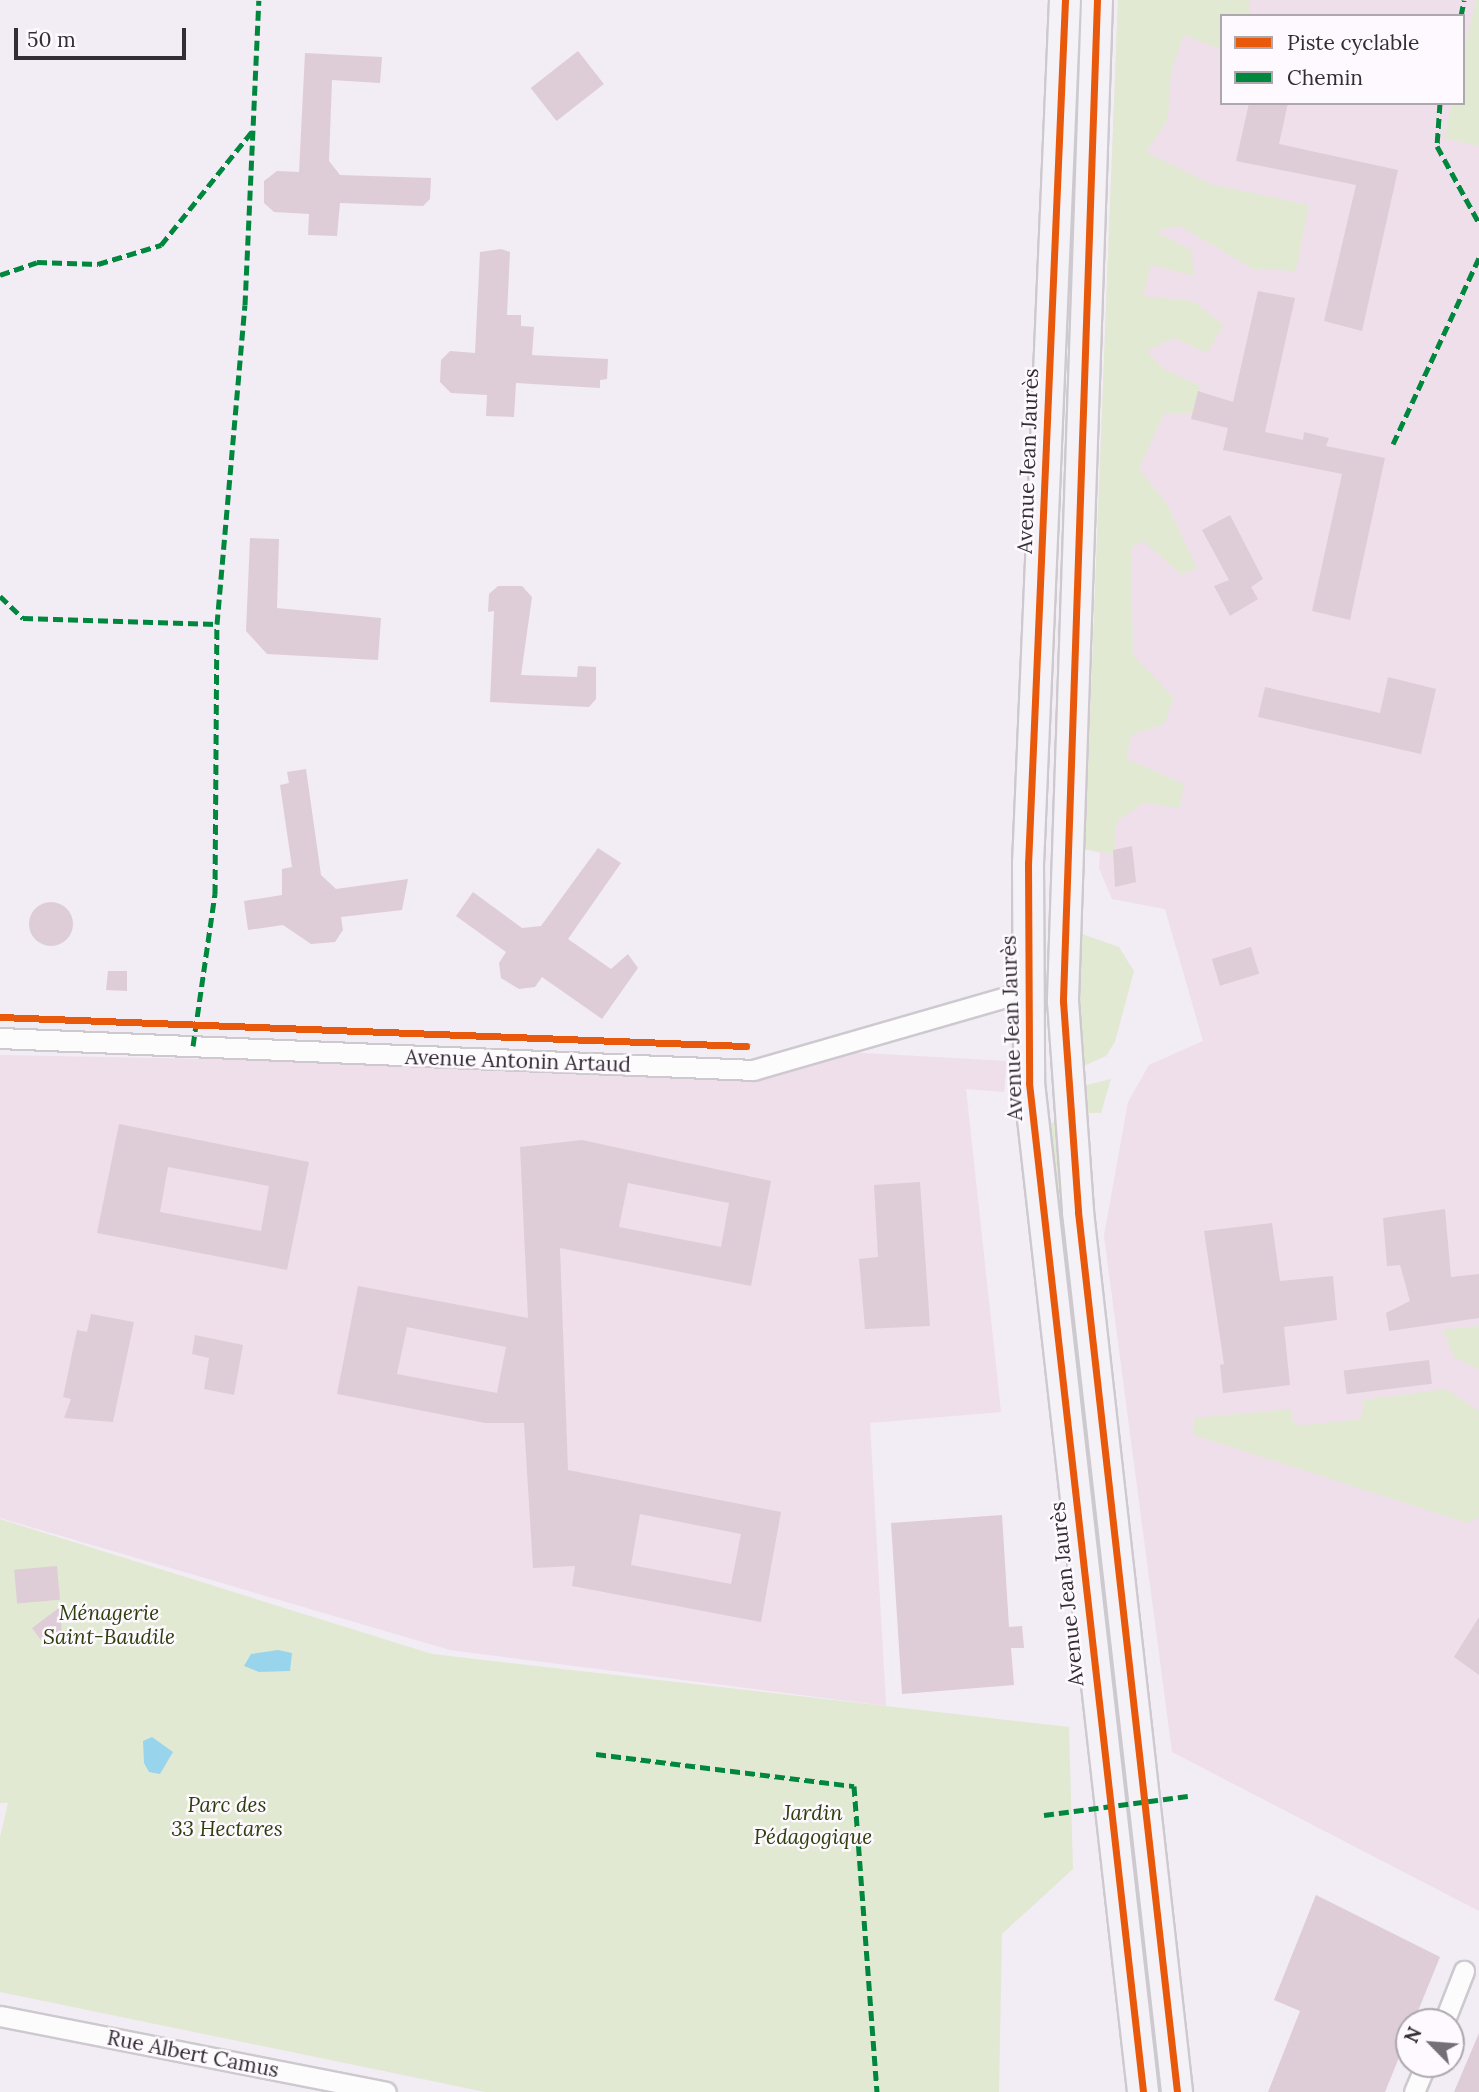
<!DOCTYPE html>
<html>
<head>
<meta charset="utf-8">
<style>
  body { margin:0 }
  #map { position:relative; width:1479px; height:2092px; overflow:hidden; background:#f2ecf4; font-family:Lora,serif }
  div>[style] { position:absolute }
  [style*='--x'] { left:calc(var(--x)*1px); top:calc(var(--y)*1px); width:calc(var(--w)*1px); rotate:calc(var(--a)*1deg) }
  .medical>* { inset:0; background:#eedfeb }
  .green>* { inset:0; background:#e2e9d3 }
  .water>* { inset:0; background:#98d4ec }
  .building>* { inset:0; background:#decdd7; transform-origin:0 0 }
  .round { border-radius:50% }
  .roads { filter:drop-shadow(2px 0 #cdc9ce) drop-shadow(-2px 0 #cdc9ce) drop-shadow(0 2px #cdc9ce) drop-shadow(0 -2px #cdc9ce) }
  .minor>* { height:19px; margin:-9.5px; padding:0 9.5px; transform-origin:9.5px; border-radius:9.5px; background:#fdfcfd }
  .primary>* { height:30px; margin:-15px; padding:0 15px; transform-origin:15px; border-radius:15px; background:#f4f2f7 }
  .quiet>* { height:5px; margin-top:-2.5px; transform-origin:0; background:repeating-linear-gradient(90deg,#00873e 0 10px,transparent 0 15px) }
  .cycleway>* { height:7px; margin:-3.5px; padding:0 3.5px; transform-origin:3.5px; border-radius:3.5px; background:#e8590c }
  span { translate:-50% -50%; white-space:nowrap; text-align:center; line-height:1.15; -webkit-text-stroke:5px #fdf9fe; paint-order:stroke }
  .street-label { font-size:21px; color:#322e33 }
  .park-label { font-size:21px; color:#2e3e0d; font-style:italic }
  .legend { position:absolute; left:1220px; top:14px; width:245px; height:91px; box-sizing:border-box; background:#fdf9fe; border:2px solid #aca8ad; margin:0; padding:9px 12px; list-style:none; font-size:21px; color:#322e33 }
  .legend li { display:flex; align-items:center; gap:14px; height:35px }
  .legend b { width:35px; border:2px solid #aca8ad }
  .north { position:absolute; left:1395px; top:2008px; width:70px; height:70px; box-sizing:border-box; background:#fdf9fe; border:2px solid #aca8ad; border-radius:50%; rotate:295deg; font-size:19px; font-weight:700; line-height:28px; text-align:center; color:#322e33 }
  .north::after { content:''; display:block; margin:auto; width:24px; height:32px; background:#757077; clip-path:polygon(50% 0,100% 100%,50% 72%,0 100%) }
  .scale { position:absolute; left:14px; top:28px; width:172px; height:32px; box-sizing:border-box; border:4px solid #322e33; border-top:0; padding-left:9px; font-size:21px; line-height:24px; white-space:nowrap; color:#322e33; -webkit-text-stroke:5px #fdf9fe; paint-order:stroke }
</style>
</head>
<body>
<div id="map">
  <div class="medical">
    <div style="clip-path:polygon(evenodd,1118px 0,1479px 0,1479px 1911px,1172px 1752px,1104px 1236px,1128px 1102px,1149px 1065px,1203px 1041px,1165px 909px,1112px 899px,1099px 868px,1100px 853px,1085px 849px,1118px 0,1222px 16px,1463px 16px,1463px 103px,1222px 103px,1222px 16px)"></div>
    <div style="clip-path:polygon(827px 1051px,1007px 1061px,1004px 1092px,966px 1089px,1001px 1412px,870px 1423px,886px 1706px,450px 1650px,0 1518px,0 1055px,753px 1070px)"></div>
  </div>
  <div class="green">
    <div style="clip-path:polygon(1118px 0,1249px 0,1250px 16px,1222px 16px,1222px 50px,1184px 35px,1171px 72px,1168px 120px,1146px 152px,1211px 184px,1309px 205px,1296px 271px,1253px 269px,1180px 226px,1155px 231px,1191px 250px,1195px 276px,1151px 265px,1143px 296px,1193px 301px,1224px 325px,1207px 353px,1174px 338px,1146px 351px,1165px 370px,1199px 385px,1210px 412px,1164px 414px,1139px 469px,1167px 504px,1197px 568px,1182px 575px,1143px 541px,1131px 547px,1133px 655px,1174px 698px,1164px 724px,1131px 735px,1127px 759px,1184px 784px,1180px 808px,1144px 803px,1117px 821px,1114px 854px,1085px 849px)"></div>
    <div style="clip-path:polygon(1476px 0,1479px 0,1479px 146px,1444px 138px,1452px 103px,1463px 103px,1463px 55px)"></div>
    <div style="clip-path:polygon(1079px 933px,1119px 947px,1134px 971px,1115px 1042px,1106px 1056px,1086px 1065px,1079px 1063px)"></div>
    <div style="clip-path:polygon(1111px 1079px,1101px 1113px,1081px 1113px,1082px 1086px)"></div>
    <div style="clip-path:polygon(1044px 1122px,1057px 1123px,1163px 2092px,1155px 2092px)"></div>
    <div style="clip-path:polygon(1479px 1326px,1479px 1370px,1454px 1357px,1443px 1330px)"></div>
    <div style="clip-path:polygon(1446px 1389px,1479px 1411px,1479px 1517px,1467px 1523px,1194px 1435px,1194px 1418px,1290px 1409px,1295px 1426px,1362px 1419px,1363px 1400px)"></div>
    <div style="clip-path:polygon(0 1519px,432px 1654px,1069px 1727px,1073px 1869px,1002px 1934px,999px 2092px,485px 2092px,0 1992px,0 1837px,8px 1803px,0 1803px)"></div>
  </div>
  <div class="water">
    <div style="clip-path:polygon(278px 1650px,292px 1653px,290px 1671px,259px 1672px,244px 1666px,251px 1654px)"></div>
    <div style="clip-path:polygon(152px 1737px,173px 1752px,160px 1774px,149px 1772px,144px 1763px,143px 1741px)"></div>
  </div>
  <div class="building">
    <div style="left:578px;top:51px;width:42px;height:60px;rotate:52deg"></div>
    <div style="clip-path:polygon(305px 53px,382px 57px,380px 83px,332px 80px,329px 161px,340px 175px,431px 178px,430px 199px,423px 206px,340px 203px,337px 236px,308px 235px,309px 214px,274px 212px,264px 203px,264px 181px,277px 171px,299px 172px)"></div>
    <div style="clip-path:polygon(1249px 103px,1288px 103px,1279px 144px,1398px 170px,1362px 331px,1324px 321px,1356px 185px,1236px 161px)"></div>
    <div style="clip-path:polygon(501px 249px,510px 252px,507px 315px,521px 315px,521px 326px,534px 327px,532px 355px,608px 359px,607px 379px,600px 380px,600px 388px,516px 383px,514px 417px,486px 416px,487px 395px,451px 393px,440px 382px,441px 360px,450px 351px,475px 353px,480px 252px)"></div>
    <div style="clip-path:polygon(1258px 291px,1295px 298px,1265px 432px,1303px 440px,1304px 432px,1329px 438px,1326px 446px,1385px 458px,1350px 620px,1312px 611px,1342px 474px,1223px 450px,1228px 428px,1191px 419px,1198px 391px,1233px 402px)"></div>
    <div style="clip-path:polygon(1230px 515px,1263px 579px,1251px 587px,1258px 599px,1230px 616px,1214px 586px,1229px 580px,1202px 530px)"></div>
    <div style="clip-path:polygon(250px 538px,279px 539px,277px 608px,381px 618px,378px 660px,267px 654px,246px 631px)"></div>
    <div style="clip-path:polygon(498px 586px,522px 586px,532px 597px,521px 675px,577px 677px,578px 666px,596px 667px,596px 699px,589px 707px,490px 702px,494px 611px,488px 612px,489px 594px)"></div>
    <div style="clip-path:polygon(1388px 677px,1436px 689px,1421px 754px,1258px 717px,1265px 687px,1380px 713px)"></div>
    <div style="clip-path:polygon(306px 769px,321px 875px,336px 889px,408px 879px,402px 910px,341px 917px,343px 930px,335px 942px,311px 944px,283px 925px,248px 930px,244px 901px,282px 895px,282px 869px,292px 867px,280px 785px,289px 783px,287px 772px)"></div>
    <div style="clip-path:polygon(1132px 846px,1136px 882px,1115px 887px,1113px 850px)"></div>
    <div style="clip-path:polygon(598px 848px,621px 863px,568px 939px,611px 969px,628px 954px,638px 968px,602px 1019px,542px 977px,535px 987px,519px 989px,501px 978px,499px 963px,506px 952px,456px 916px,473px 892px,522px 928px,541px 926px)"></div>
    <div class="round" style="left:29px;top:902px;width:44px;height:44px"></div>
    <div style="left:1251px;top:947px;width:28px;height:41px;rotate:73deg"></div>
    <div style="clip-path:polygon(108px 971px,127px 971px,127px 991px,106px 990px)"></div>
    <div style="clip-path:polygon(evenodd,119px 1124px,309px 1162px,287px 1270px,97px 1233px,119px 1124px,168px 1167px,269px 1186px,261px 1231px,160px 1212px,168px 1167px)"></div>
    <div style="clip-path:polygon(evenodd,582px 1140px,771px 1181px,751px 1286px,560px 1248px,568px 1470px,781px 1512px,761px 1622px,572px 1586px,575px 1566px,533px 1568px,524px 1423px,485px 1423px,337px 1394px,358px 1286px,528px 1318px,520px 1147px,582px 1140px,628px 1183px,729px 1203px,721px 1247px,619px 1227px,628px 1183px,582px 1140px,407px 1327px,506px 1347px,497px 1393px,397px 1374px,407px 1327px,582px 1140px,640px 1514px,741px 1534px,731px 1584px,631px 1565px,640px 1514px)"></div>
    <div style="clip-path:polygon(920px 1182px,930px 1326px,865px 1329px,859px 1259px,878px 1257px,874px 1185px)"></div>
    <div style="clip-path:polygon(1445px 1209px,1451px 1277px,1479px 1274px,1479px 1318px,1389px 1331px,1386px 1313px,1410px 1301px,1400px 1265px,1387px 1266px,1383px 1218px)"></div>
    <div style="clip-path:polygon(1272px 1223px,1280px 1281px,1333px 1276px,1337px 1320px,1284px 1327px,1290px 1385px,1223px 1393px,1220px 1365px,1224px 1364px,1204px 1231px)"></div>
    <div style="clip-path:polygon(91px 1314px,134px 1322px,113px 1422px,64px 1418px,71px 1399px,63px 1397px,77px 1330px,87px 1332px)"></div>
    <div style="clip-path:polygon(195px 1335px,243px 1345px,234px 1395px,204px 1389px,209px 1358px,192px 1354px)"></div>
    <div style="left:1429px;top:1360px;width:24px;height:86px;rotate:83deg"></div>
    <div style="clip-path:polygon(1002px 1515px,1009px 1627px,1022px 1626px,1024px 1648px,1011px 1648px,1014px 1685px,902px 1694px,891px 1523px)"></div>
    <div style="left:57px;top:1566px;width:34px;height:43px;rotate:85deg"></div>
    <div style="clip-path:polygon(60px 1607px,62px 1635px,46px 1647px,32px 1628px)"></div>
    <div style="clip-path:polygon(1479px 1617px,1479px 1675px,1454px 1657px)"></div>
    <div style="clip-path:polygon(1316px 1895px,1440px 1957px,1385px 2092px,1268px 2092px,1300px 2011px,1274px 2000px)"></div>
    <div style="clip-path:polygon(1479px 2033px,1479px 2092px,1454px 2092px)"></div>
  </div>
  <div class="roads">
    <div class="minor">
      <div style="--x:0;--y:1038;--w:754;--a:2.43"></div>
      <div style="--x:753;--y:1070;--w:284;--a:-16.1"></div>
      <div style="--x:0;--y:2016;--w:393;--a:11.1"></div>
      <div style="--x:1444;--y:2022;--w:55;--a:-68.6"></div>
      <div style="--x:1414;--y:2092;--w:30;--a:-67"></div>
    </div>
    <div class="primary">
      <div style="--x:1065;--y:0;--w:864;--a:92.45"></div>
      <div style="--x:1028;--y:863;--w:220;--a:89.7"></div>
      <div style="--x:1029;--y:1083;--w:1015;--a:83.55"></div>
      <div style="--x:1097;--y:0;--w:1002;--a:91.95"></div>
      <div style="--x:1063;--y:1001;--w:212;--a:85.9"></div>
      <div style="--x:1078;--y:1212;--w:886;--a:83.58"></div>
    </div>
  </div>
  <div class="quiet">
    <div style="--x:1461;--y:16;--w:16;--a:-79"></div>
    <div style="--x:1440;--y:103;--w:43;--a:94"></div>
    <div style="--x:1437;--y:146;--w:88;--a:61.4"></div>
    <div style="--x:0;--y:275;--w:39;--a:-19"></div>
    <div style="--x:37;--y:262;--w:61;--a:1.9"></div>
    <div style="--x:98;--y:264;--w:66;--a:-16.8"></div>
    <div style="--x:161;--y:245;--w:147;--a:-51.3"></div>
    <div style="--x:1393;--y:444;--w:205;--a:-65.2"></div>
    <div style="--x:0;--y:596;--w:32;--a:44"></div>
    <div style="--x:23;--y:618;--w:194;--a:1.8"></div>
    <div style="--x:193;--y:1046;--w:154;--a:-81.8"></div>
    <div style="--x:215;--y:894;--w:270;--a:-89.6"></div>
    <div style="--x:217;--y:624;--w:320;--a:-85"></div>
    <div style="--x:245;--y:305;--w:305;--a:-87.4"></div>
    <div style="--x:596;--y:1754;--w:260;--a:7.1"></div>
    <div style="--x:854;--y:1786;--w:307;--a:85.7"></div>
    <div style="--x:1044;--y:1815;--w:145;--a:-7.5"></div>
  </div>
  <div class="cycleway">
    <div style="--x:1065;--y:0;--w:864;--a:92.45"></div>
    <div style="--x:1028;--y:863;--w:220;--a:89.7"></div>
    <div style="--x:1029;--y:1083;--w:1015;--a:83.55"></div>
    <div style="--x:1097;--y:0;--w:1002;--a:91.95"></div>
    <div style="--x:1063;--y:1001;--w:212;--a:85.9"></div>
    <div style="--x:1078;--y:1212;--w:886;--a:83.58"></div>
    <div style="--x:0;--y:1017;--w:747;--a:2.23"></div>
  </div>
  <div class="street-label">
    <span style="left:1028px;top:461px;rotate:-88deg">Avenue Jean Jaurès</span>
    <span style="left:1012px;top:1028px;rotate:-92deg">Avenue Jean Jaurès</span>
    <span style="left:518px;top:1061px;rotate:2deg">Avenue Antonin Artaud</span>
    <span style="left:1067px;top:1594px;rotate:-96deg">Avenue Jean Jaurès</span>
    <span style="left:193px;top:2054px;rotate:11deg">Rue Albert Camus</span>
  </div>
  <div class="park-label">
    <span style="left:109px;top:1625px">Ménagerie<br>Saint-Baudile</span>
    <span style="left:227px;top:1817px">Parc des<br>33 Hectares</span>
    <span style="left:813px;top:1825px">Jardin<br>Pédagogique</span>
  </div>
  <ul class="legend">
  <li><b style="height:9px;background:#e8590c"></b>Piste cyclable</li>
  <li><b style="height:9px;background:#00873e"></b>Chemin</li>
  </ul>
  <div class="north">N</div>
  <div class="scale">50 m</div>
</div>
</body>
</html>
